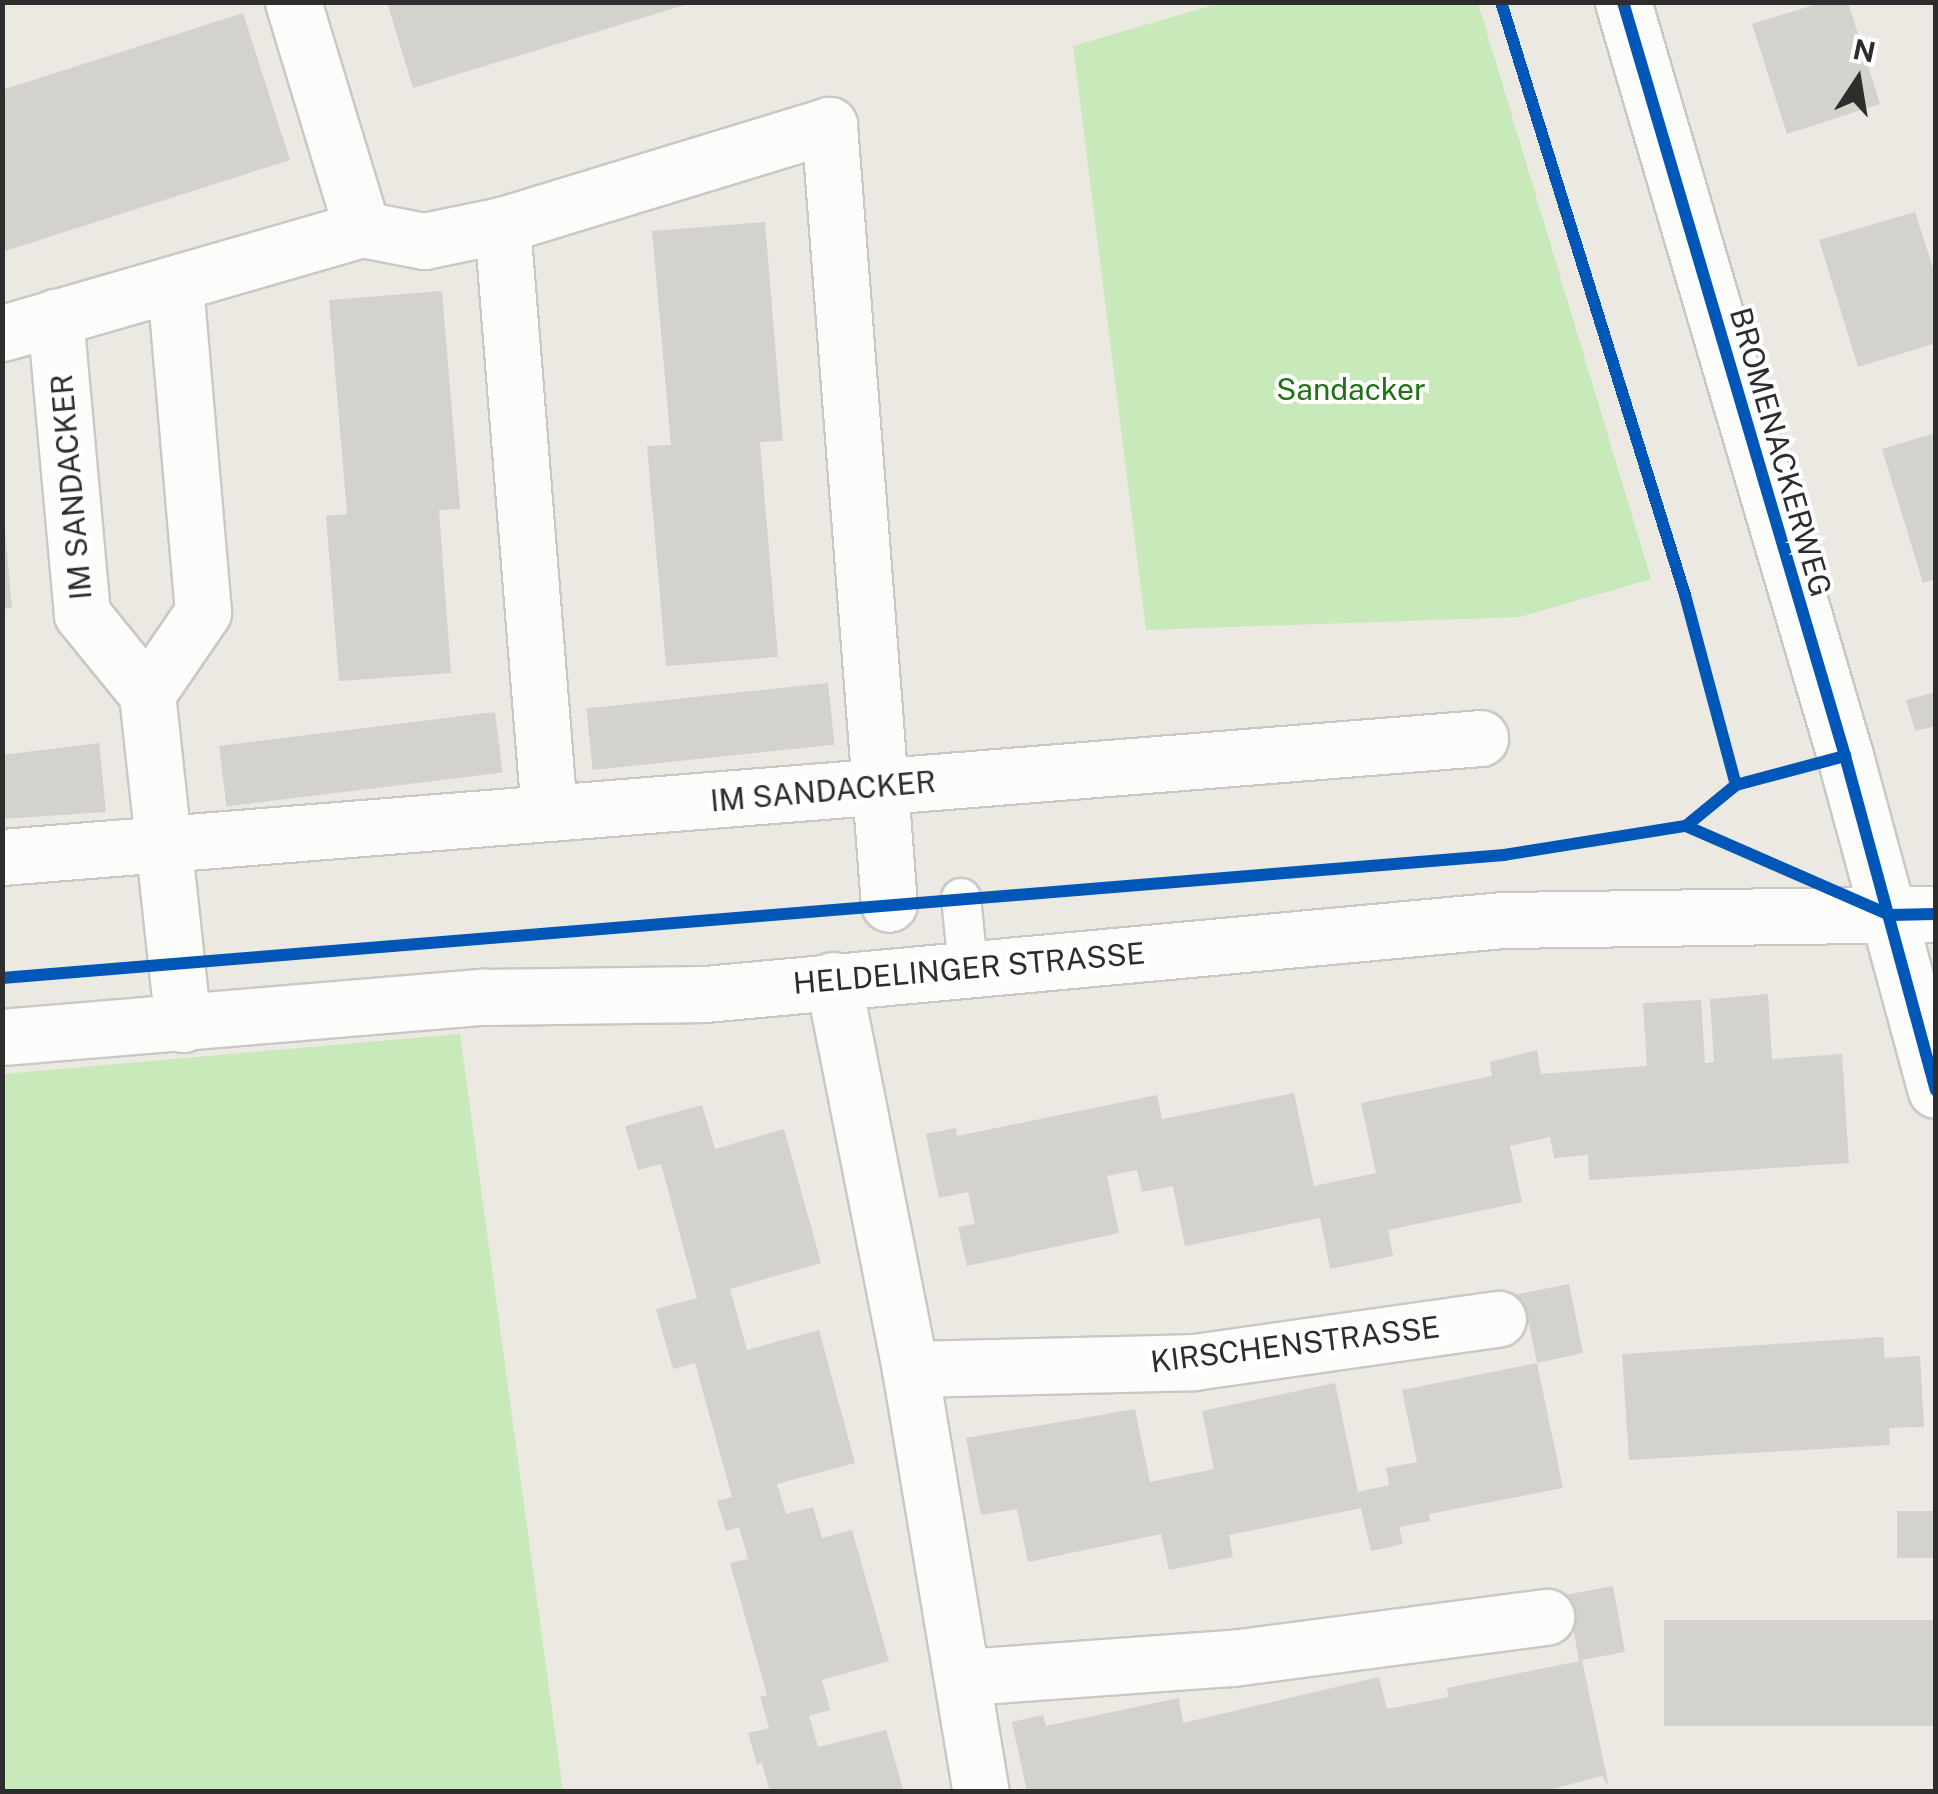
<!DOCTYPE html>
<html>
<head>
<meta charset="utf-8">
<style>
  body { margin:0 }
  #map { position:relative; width:1938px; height:1794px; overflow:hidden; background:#ebe9e2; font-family:"Public Sans",sans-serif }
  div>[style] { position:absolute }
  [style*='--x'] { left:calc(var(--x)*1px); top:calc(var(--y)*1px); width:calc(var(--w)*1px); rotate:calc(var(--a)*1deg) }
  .green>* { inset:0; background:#c8e9b9 }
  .building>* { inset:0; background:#d4d2cd; transform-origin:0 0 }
  .roads { filter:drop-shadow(2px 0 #c8c8c7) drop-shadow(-2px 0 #c8c8c7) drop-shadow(0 2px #c8c8c7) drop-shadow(0 -2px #c8c8c7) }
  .lane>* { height:38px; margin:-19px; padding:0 19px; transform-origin:19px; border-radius:19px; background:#fcfcfb }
  .street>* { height:55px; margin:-27.5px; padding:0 27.5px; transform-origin:27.5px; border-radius:27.5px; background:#fcfcfb }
  .secondary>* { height:55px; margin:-27.5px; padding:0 27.5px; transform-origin:27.5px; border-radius:27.5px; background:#fcfcfb }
  .cycleway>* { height:12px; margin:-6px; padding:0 6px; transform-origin:6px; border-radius:6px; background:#0057b8 }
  span { translate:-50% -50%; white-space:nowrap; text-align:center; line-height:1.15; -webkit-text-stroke:8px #fff; paint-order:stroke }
  .park-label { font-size:30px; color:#1f7116 }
  .street-label { font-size:30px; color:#2d2d2d }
  .frame { position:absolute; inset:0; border:5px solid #2d2d2d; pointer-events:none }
  .north { position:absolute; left:1808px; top:30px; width:100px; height:100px; -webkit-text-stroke:8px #fff; paint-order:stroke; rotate:12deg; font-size:28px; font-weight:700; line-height:40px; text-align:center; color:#2d2d2d }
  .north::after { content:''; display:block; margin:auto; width:35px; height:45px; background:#2d2d2d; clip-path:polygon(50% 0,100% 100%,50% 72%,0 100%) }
</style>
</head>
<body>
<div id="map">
  <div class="green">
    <div style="clip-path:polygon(1220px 3px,1478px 3px,1651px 579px,1520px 617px,1146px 630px,1073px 46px)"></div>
    <div style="clip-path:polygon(460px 1034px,563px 1791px,3px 1791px,3px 1074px)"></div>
  </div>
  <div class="building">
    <div style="clip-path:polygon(387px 2px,691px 2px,691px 3px,413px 88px)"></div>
    <div style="clip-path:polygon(1823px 2px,1848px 2px,1880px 104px,1787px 134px,1752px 24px)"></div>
    <div style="clip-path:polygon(243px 13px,290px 160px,2px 252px,2px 90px)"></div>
    <div style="clip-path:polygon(1915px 212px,1936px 277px,1936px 343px,1858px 367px,1819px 240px)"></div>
    <div style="clip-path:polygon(765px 222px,783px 441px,760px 442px,778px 657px,666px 666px,647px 446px,671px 445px,652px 231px)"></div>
    <div style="clip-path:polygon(442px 291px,460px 509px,439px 510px,451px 673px,339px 681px,326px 516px,347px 514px,329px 300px)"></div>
    <div style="clip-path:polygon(1936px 433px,1936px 579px,1923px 583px,1882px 449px)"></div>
    <div style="clip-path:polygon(5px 531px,12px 608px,2px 609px,2px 532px)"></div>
    <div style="left:828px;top:683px;width:62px;height:243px;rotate:84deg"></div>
    <div style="clip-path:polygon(1936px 692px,1936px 726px,1915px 731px,1906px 700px)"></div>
    <div style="left:495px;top:712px;width:61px;height:278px;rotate:83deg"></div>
    <div style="clip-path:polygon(99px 743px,106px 812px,2px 819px,2px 755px)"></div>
    <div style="clip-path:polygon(1768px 994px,1772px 1059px,1842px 1054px,1849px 1163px,1589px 1180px,1588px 1155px,1554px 1158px,1550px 1137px,1510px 1146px,1522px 1202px,1388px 1230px,1393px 1256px,1330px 1269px,1320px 1218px,1185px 1246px,1173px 1186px,1142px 1192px,1137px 1170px,1107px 1176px,1119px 1233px,967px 1266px,958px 1227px,975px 1224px,968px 1192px,939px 1198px,926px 1134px,956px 1128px,957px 1136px,1157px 1095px,1162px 1119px,1294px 1093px,1314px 1186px,1376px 1173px,1361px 1103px,1492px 1076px,1490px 1062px,1537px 1050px,1541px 1074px,1647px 1066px,1643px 1003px,1701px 1000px,1705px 1063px,1714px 1062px,1710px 999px)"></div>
    <div style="clip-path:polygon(702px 1105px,715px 1149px,784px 1129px,821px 1263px,730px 1289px,747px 1350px,819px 1330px,855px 1463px,777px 1484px,786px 1514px,813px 1507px,822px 1538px,852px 1530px,889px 1661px,822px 1680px,830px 1710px,809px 1716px,818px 1747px,886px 1730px,904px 1792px,770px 1792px,762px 1763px,757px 1764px,748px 1733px,769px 1728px,760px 1697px,767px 1695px,730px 1563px,748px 1559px,739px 1527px,726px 1531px,717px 1501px,732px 1497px,695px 1363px,673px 1369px,656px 1309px,697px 1298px,661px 1164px,638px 1170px,625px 1126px)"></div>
    <div style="clip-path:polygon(1569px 1284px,1583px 1353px,1537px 1363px,1529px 1324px,1515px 1327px,1508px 1296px)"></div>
    <div style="clip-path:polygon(1883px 1337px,1885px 1358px,1920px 1356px,1924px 1427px,1889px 1428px,1890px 1445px,1629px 1460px,1622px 1354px)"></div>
    <div style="clip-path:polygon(1537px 1363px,1563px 1488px,1429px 1514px,1430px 1521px,1399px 1527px,1403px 1544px,1371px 1551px,1361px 1508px,1229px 1535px,1233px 1557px,1169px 1570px,1161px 1534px,1028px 1562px,1017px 1509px,981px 1515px,966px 1438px,1135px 1409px,1150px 1482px,1214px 1469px,1202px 1411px,1335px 1383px,1358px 1492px,1389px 1485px,1386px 1468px,1417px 1462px,1402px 1390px)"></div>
    <div style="left:1936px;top:1511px;width:47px;height:39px;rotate:90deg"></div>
    <div style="clip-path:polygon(1613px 1586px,1625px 1652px,1582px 1660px,1609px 1787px,1602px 1776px,1541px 1792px,1027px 1792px,1012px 1722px,1043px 1715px,1046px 1726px,1179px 1698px,1183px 1723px,1379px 1677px,1387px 1709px,1449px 1697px,1447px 1688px,1579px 1661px,1573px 1627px,1560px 1629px,1554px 1597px)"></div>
    <div style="left:1936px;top:1620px;width:106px;height:272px;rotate:90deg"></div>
  </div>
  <div class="roads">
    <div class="lane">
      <div style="--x:961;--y:898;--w:68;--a:84.1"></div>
    </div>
    <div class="street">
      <div style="--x:1623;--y:2;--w:786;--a:73.59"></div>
      <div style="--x:1845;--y:756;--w:346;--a:74.8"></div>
      <div style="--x:502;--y:225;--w:590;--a:85.43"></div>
      <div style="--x:362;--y:229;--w:63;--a:11"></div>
      <div style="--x:424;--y:241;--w:80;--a:-11.6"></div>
      <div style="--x:502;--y:225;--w:342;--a:-17"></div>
      <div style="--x:829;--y:125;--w:781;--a:85.6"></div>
      <div style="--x:55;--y:317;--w:298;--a:84.8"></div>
      <div style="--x:82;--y:614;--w:103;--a:50.9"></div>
      <div style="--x:147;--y:694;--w:332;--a:83.8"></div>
      <div style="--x:2;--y:333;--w:375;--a:-16.1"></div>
      <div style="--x:362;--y:229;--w:237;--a:-106.9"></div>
      <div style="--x:147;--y:694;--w:99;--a:-55.7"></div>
      <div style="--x:203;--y:612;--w:328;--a:-94.9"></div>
      <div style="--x:2;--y:857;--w:1483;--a:-4.6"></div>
      <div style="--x:833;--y:980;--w:397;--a:78.8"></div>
      <div style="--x:910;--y:1369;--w:429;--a:80.5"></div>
      <div style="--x:910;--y:1369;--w:284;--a:-1.4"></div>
      <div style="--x:1194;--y:1362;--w:307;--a:-8.1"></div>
      <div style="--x:965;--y:1677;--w:269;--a:-4.1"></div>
      <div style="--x:1233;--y:1658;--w:316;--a:-7.5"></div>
    </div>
    <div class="secondary">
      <div style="--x:2;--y:1037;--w:483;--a:-4.8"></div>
      <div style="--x:483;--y:997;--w:222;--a:-0.8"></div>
      <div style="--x:705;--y:994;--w:801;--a:-5.3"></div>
      <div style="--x:1503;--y:920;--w:433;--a:-0.8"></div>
    </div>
  </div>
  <div class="cycleway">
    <div style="--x:1501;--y:2;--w:621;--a:72.76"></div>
    <div style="--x:1685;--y:595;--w:197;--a:75"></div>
    <div style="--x:1623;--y:2;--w:786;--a:73.59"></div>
    <div style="--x:1845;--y:756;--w:346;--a:74.8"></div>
    <div style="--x:1686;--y:826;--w:65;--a:-39.4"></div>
    <div style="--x:1736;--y:785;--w:113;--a:-14.9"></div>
    <div style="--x:2;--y:978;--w:1507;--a:-4.68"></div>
    <div style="--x:1504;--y:855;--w:184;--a:-9.1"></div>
    <div style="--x:1686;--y:826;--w:223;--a:23.6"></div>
    <div style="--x:1890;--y:915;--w:46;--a:-1.2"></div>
  </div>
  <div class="park-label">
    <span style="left:1351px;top:389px">Sandacker</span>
  </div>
  <div class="street-label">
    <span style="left:1781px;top:452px;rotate:74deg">BROMENACKERWEG</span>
    <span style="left:71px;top:487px;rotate:-95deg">IM SANDACKER</span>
    <span style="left:823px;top:791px;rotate:-5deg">IM SANDACKER</span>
    <span style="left:969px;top:968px;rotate:-5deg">HELDELINGER STRASSE</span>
    <span style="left:1295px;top:1344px;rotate:-7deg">KIRSCHENSTRASSE</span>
  </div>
  <div class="frame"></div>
  <div class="north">N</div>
</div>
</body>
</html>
